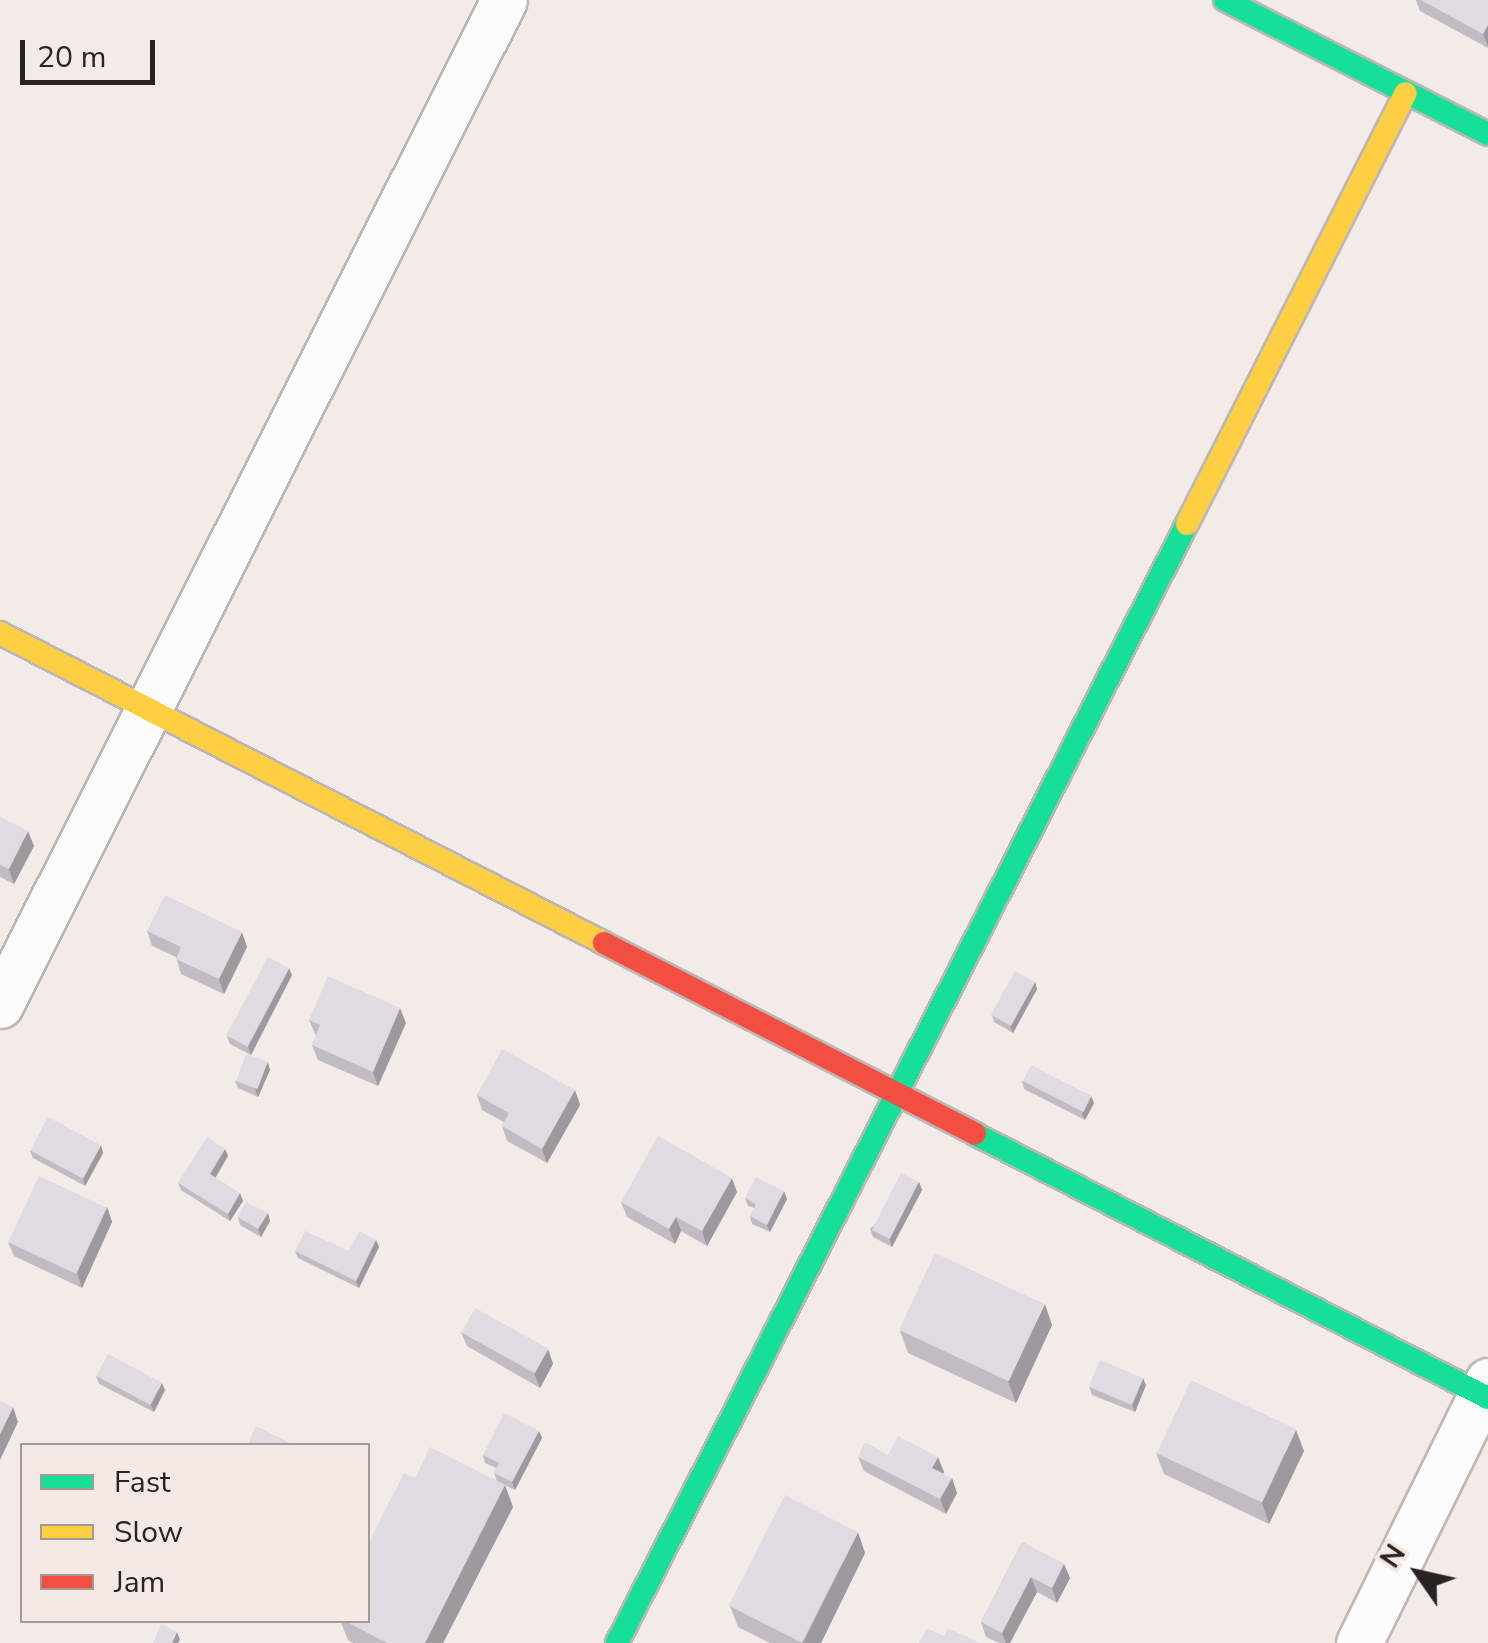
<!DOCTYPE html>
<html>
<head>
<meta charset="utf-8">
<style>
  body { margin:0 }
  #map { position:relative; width:1488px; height:1643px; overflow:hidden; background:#f2ebe8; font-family:"Nunito Sans",sans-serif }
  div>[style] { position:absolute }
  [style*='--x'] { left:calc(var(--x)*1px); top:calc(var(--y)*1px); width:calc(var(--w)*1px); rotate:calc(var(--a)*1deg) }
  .roads { filter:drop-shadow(2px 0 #bcb7b5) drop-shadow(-2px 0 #bcb7b5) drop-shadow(0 2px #bcb7b5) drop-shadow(0 -2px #bcb7b5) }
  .street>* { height:45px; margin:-22.5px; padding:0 22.5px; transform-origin:22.5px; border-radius:22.5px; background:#fdfcfc }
  .fast>* { height:22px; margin:-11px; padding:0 11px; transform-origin:11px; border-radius:11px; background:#16e098 }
  .slow>* { height:22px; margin:-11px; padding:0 11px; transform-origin:11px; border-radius:11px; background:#ffcf43 }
  .jam>* { height:22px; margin:-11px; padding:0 11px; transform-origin:11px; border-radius:11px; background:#f24e42 }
  .wall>* { inset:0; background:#c1bbc3 }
  .shaded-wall>* { inset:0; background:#9d999f }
  .building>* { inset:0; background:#e0dae3; transform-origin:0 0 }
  span { translate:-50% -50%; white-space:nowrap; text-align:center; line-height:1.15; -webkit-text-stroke:8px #f5e9e5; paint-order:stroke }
  .legend { position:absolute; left:20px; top:1443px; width:350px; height:180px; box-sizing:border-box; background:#f5e9e5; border:2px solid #a39a97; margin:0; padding:12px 18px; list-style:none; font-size:30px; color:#292423 }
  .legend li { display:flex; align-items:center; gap:20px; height:50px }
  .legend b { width:50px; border:2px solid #a39a97 }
  .north { position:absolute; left:1368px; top:1523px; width:100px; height:100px; -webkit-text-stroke:8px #f5e9e5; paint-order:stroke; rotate:304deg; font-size:28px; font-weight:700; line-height:40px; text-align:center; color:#292423 }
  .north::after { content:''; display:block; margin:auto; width:35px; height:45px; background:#292423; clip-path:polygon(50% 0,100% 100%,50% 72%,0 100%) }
  .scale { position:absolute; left:20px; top:40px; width:135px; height:45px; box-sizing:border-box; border:5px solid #292423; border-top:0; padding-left:12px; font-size:30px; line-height:35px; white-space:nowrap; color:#292423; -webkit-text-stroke:8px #f5e9e5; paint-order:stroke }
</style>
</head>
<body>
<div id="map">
  <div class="roads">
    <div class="street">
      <div style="--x:0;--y:1005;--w:1124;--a:-63.37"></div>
      <div style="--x:1359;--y:1643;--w:292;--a:-63.8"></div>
    </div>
    <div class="fast">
      <div style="--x:1225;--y:0;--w:295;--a:27"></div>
      <div style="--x:975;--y:1134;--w:577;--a:27.23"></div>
      <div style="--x:617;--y:1643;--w:1256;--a:-63.01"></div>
    </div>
    <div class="slow">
      <div style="--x:1187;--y:524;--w:483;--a:-63.1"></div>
      <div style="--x:0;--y:633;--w:679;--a:27.17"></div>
    </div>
    <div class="jam">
      <div style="--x:604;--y:943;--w:417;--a:27.2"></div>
    </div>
  </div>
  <div class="wall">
    <div style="clip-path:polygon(1416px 0,1488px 0,1488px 48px,1420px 11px)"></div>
    <div style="clip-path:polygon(0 817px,34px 846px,14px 884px,0 877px)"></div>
    <div style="clip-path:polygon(147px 931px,247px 947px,224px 994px,181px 974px,176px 957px,152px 946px)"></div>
    <div style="clip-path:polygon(292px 975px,251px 1055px,230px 1044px,227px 1036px)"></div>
    <div style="clip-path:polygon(1035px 982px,1037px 989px,1013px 1033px,994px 1022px,992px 1015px)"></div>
    <div style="clip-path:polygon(309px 1020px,406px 1023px,378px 1086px,318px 1060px,312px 1045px,316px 1036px)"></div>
    <div style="clip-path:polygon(270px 1070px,258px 1097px,238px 1088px,235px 1081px)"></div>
    <div style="clip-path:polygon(1022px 1081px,1091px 1096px,1094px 1103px,1085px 1120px,1024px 1089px)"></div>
    <div style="clip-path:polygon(575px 1090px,580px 1105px,547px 1163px,507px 1141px,502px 1126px,504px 1122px,482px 1110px,477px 1095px)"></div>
    <div style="clip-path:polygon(101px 1145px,103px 1153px,85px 1186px,33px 1158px,30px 1151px)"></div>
    <div style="clip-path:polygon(225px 1149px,228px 1156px,215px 1178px,243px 1201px,230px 1221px,181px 1190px,178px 1183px)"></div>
    <div style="clip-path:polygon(919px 1182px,922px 1190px,892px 1247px,873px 1237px,870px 1229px)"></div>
    <div style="clip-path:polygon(737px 1192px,707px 1246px,681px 1231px,675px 1244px,627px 1217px,621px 1202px)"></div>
    <div style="clip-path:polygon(745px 1198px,787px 1199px,770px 1232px,752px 1224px,750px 1216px,754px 1208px,748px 1206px)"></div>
    <div style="clip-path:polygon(107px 1207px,112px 1222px,82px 1288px,14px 1256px,8px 1242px)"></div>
    <div style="clip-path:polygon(268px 1213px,270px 1221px,261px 1237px,240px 1225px,238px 1217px)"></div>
    <div style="clip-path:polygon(376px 1240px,379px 1247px,359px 1288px,298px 1258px,295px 1251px,349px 1251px)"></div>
    <div style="clip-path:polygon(1052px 1325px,1016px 1403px,908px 1353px,900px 1331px)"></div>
    <div style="clip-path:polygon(461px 1332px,548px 1349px,553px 1364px,540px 1388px,467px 1346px)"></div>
    <div style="clip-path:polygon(96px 1376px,165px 1390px,154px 1412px,99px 1384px)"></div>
    <div style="clip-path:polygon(1146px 1385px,1135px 1412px,1092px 1395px,1089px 1387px)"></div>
    <div style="clip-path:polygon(539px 1431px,542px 1438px,515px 1490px,497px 1481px,494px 1473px,496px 1468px,485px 1463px,483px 1455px)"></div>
    <div style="clip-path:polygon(1304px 1451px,1269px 1524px,1164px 1474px,1156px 1453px)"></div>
    <div style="clip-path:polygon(888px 1455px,944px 1472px,943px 1473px,957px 1493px,946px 1514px,864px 1471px,858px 1457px)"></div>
    <div style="clip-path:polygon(415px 1478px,505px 1485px,513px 1507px,443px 1643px,353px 1643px,348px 1640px,340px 1620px,368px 1620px)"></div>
    <div style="clip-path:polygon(1022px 1542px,1064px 1564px,1070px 1578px,1057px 1603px,1037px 1592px,1010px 1643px,999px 1643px,986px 1637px,981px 1622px)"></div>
    <div style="clip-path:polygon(865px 1553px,821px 1643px,770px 1643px,738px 1627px,730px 1606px)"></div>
  </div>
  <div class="shaded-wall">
    <div style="clip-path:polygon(1488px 25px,1488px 46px,1483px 34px)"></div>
    <div style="clip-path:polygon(28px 831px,34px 846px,14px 884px,9px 869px)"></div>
    <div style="clip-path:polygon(242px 932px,247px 947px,224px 994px,219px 979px)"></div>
    <div style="clip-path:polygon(289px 968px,292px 975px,251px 1055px,248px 1047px)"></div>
    <div style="clip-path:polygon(1035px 982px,1037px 989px,1013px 1033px,1010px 1026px)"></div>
    <div style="clip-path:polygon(400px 1008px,406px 1023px,378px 1086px,373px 1072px)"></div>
    <div style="clip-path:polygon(268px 1062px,270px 1070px,258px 1097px,255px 1089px)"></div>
    <div style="clip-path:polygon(575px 1090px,580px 1105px,547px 1163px,542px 1149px)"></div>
    <div style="clip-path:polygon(1091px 1096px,1094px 1103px,1085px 1120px,1082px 1113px)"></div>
    <div style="clip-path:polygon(101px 1145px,103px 1153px,85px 1186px,83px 1179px)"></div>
    <div style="clip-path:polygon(225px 1149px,228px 1156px,213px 1182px,210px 1174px)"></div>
    <div style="clip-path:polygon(732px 1178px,737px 1192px,707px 1246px,702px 1231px)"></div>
    <div style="clip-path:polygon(919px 1182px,922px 1190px,892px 1247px,889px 1239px)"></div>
    <div style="clip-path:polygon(784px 1191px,787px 1199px,770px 1232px,767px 1225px)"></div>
    <div style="clip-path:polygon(240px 1193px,243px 1201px,230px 1221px,228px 1214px)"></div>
    <div style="clip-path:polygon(107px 1207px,112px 1222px,82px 1288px,77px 1273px)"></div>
    <div style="clip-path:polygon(268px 1213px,270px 1221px,261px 1237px,258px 1229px)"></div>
    <div style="clip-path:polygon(676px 1217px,681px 1231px,675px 1244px,669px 1229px)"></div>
    <div style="clip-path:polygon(376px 1240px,379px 1247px,359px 1288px,356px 1281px)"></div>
    <div style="clip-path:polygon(1045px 1304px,1052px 1325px,1016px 1403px,1008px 1381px)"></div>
    <div style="clip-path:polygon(548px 1349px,553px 1364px,540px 1388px,534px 1373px)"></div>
    <div style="clip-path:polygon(1143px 1378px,1146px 1385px,1135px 1412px,1132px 1405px)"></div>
    <div style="clip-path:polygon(162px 1383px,165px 1390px,154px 1412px,151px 1405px)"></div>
    <div style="clip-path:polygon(13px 1407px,18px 1422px,0 1460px,0 1434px)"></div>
    <div style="clip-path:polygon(1296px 1430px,1304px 1451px,1269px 1524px,1262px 1503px)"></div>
    <div style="clip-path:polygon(539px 1431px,542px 1438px,515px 1490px,512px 1482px)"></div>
    <div style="clip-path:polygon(938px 1457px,944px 1472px,938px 1483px,932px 1468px)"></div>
    <div style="clip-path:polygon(952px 1478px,957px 1493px,946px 1514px,940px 1499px)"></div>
    <div style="clip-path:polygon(505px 1485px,513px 1507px,443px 1643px,425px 1643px)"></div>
    <div style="clip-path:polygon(858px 1532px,865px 1553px,821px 1643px,803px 1643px)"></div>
    <div style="clip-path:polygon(1064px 1564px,1070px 1578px,1057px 1603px,1052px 1588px)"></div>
    <div style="clip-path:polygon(1031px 1577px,1037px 1592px,1010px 1643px,1006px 1643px,1002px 1633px)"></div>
    <div style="clip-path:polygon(177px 1632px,180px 1640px,178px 1643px,172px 1643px)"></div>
  </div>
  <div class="building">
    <div style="clip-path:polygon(1421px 0,1488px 0,1488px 25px,1483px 34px)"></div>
    <div style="clip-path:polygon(0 817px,28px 831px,9px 869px,0 865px)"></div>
    <div style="clip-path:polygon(165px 895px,242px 932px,219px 979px,176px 959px,181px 947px,147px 931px)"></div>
    <div style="left:268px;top:957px;width:24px;height:89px;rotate:28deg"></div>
    <div style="left:1015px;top:971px;width:23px;height:50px;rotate:29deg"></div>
    <div style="clip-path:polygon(328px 976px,400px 1008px,373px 1072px,312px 1045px,320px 1025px,309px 1020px)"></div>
    <div style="clip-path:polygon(502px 1049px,575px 1090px,542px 1149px,502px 1126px,509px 1113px,477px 1095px)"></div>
    <div style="left:246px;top:1054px;width:23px;height:29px;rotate:20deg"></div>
    <div style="left:1031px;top:1065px;width:68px;height:18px;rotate:27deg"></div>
    <div style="left:48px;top:1117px;width:60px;height:38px;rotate:28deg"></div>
    <div style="clip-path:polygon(658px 1136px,732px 1178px,702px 1231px,676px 1217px,669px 1229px,621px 1202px)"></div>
    <div style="clip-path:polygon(207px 1137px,225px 1149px,210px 1174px,240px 1193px,228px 1214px,178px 1183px)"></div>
    <div style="left:901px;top:1173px;width:20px;height:64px;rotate:27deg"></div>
    <div style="left:39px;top:1176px;width:75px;height:73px;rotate:25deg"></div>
    <div style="clip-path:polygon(756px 1177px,784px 1191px,767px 1225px,750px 1216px,756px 1204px,745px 1198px)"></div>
    <div style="clip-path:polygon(246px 1202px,268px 1213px,258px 1229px,238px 1217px)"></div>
    <div style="clip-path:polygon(305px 1231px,349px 1251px,359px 1231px,376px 1240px,356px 1281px,295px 1251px)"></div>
    <div style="left:935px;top:1253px;width:121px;height:85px;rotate:25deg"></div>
    <div style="left:475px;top:1308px;width:84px;height:28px;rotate:29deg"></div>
    <div style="left:108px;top:1354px;width:61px;height:25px;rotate:28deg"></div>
    <div style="left:1100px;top:1360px;width:47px;height:29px;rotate:23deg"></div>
    <div style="left:1191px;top:1380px;width:116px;height:81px;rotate:25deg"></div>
    <div style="clip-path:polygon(0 1401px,13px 1407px,0 1434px)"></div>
    <div style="clip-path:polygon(504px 1413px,539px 1431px,512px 1482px,494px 1473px,499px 1463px,483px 1455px)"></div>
    <div style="clip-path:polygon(256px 1426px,296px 1446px,247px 1446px)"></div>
    <div style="clip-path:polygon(898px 1436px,938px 1457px,932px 1468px,952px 1478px,940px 1499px,858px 1457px,865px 1442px,888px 1455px)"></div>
    <div style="clip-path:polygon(430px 1447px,505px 1485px,425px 1643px,387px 1643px,343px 1620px,368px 1620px,368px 1544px,404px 1473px,415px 1478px)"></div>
    <div style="left:785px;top:1495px;width:82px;height:124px;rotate:27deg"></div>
    <div style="clip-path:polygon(1022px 1542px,1064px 1564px,1052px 1588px,1031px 1577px,1002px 1633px,981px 1622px)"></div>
    <div style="clip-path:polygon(161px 1624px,177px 1632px,172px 1643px,153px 1643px)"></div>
    <div style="clip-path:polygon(927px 1628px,944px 1636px,948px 1628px,980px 1643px,919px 1643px)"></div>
  </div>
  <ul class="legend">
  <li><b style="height:12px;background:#16e098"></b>Fast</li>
  <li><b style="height:12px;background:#ffcf43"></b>Slow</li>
  <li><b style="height:12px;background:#f24e42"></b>Jam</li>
  </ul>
  <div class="north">N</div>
  <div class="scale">20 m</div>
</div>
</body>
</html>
